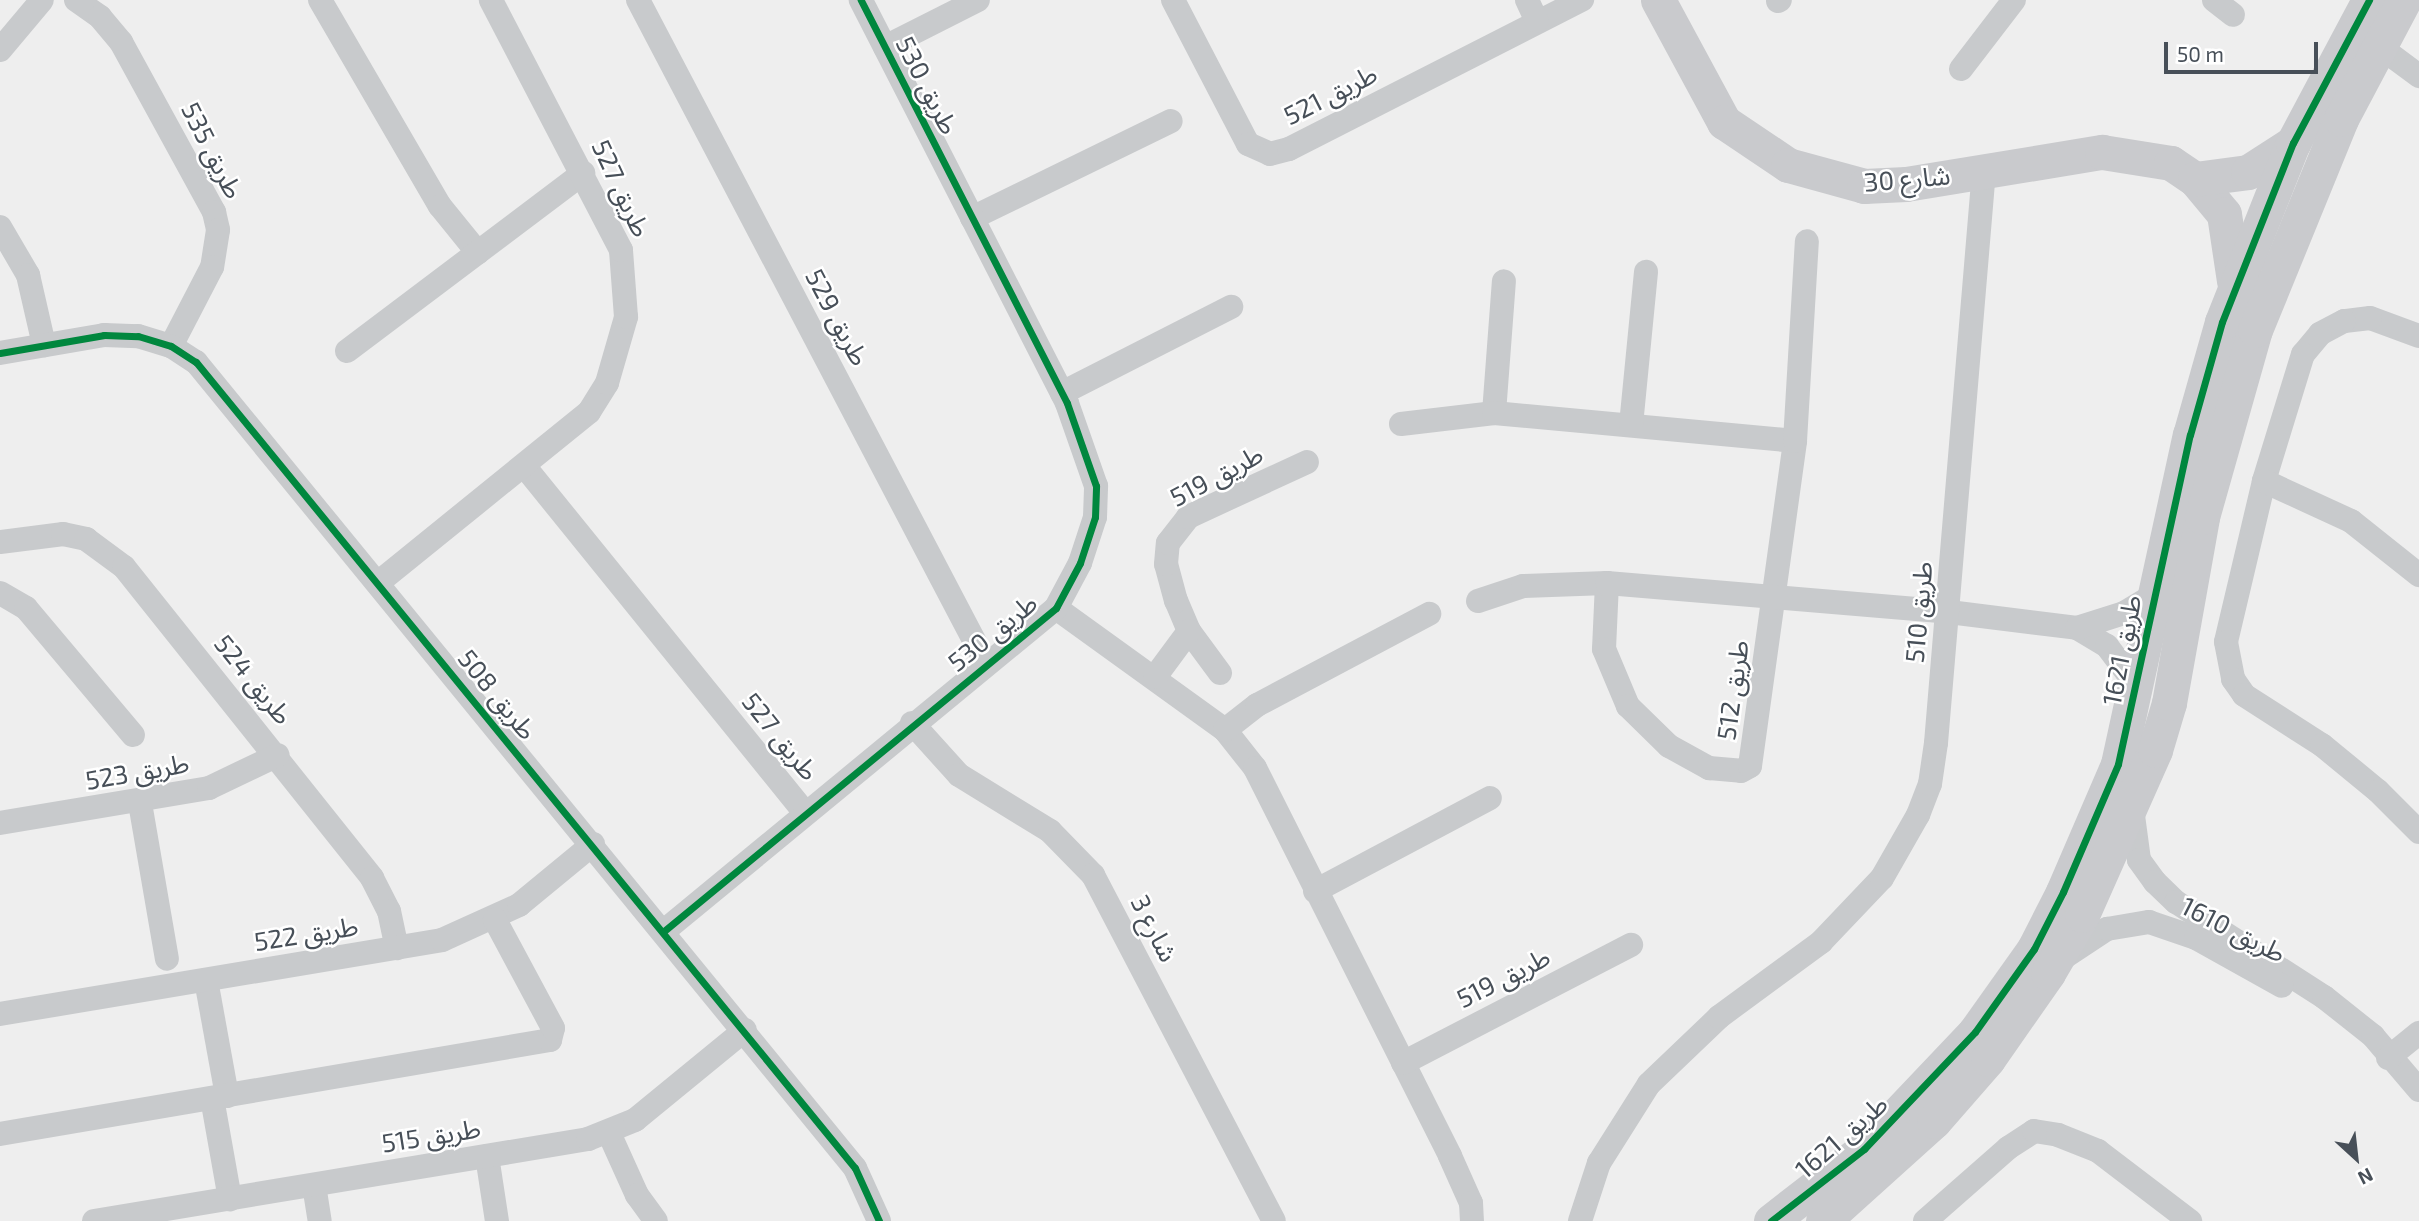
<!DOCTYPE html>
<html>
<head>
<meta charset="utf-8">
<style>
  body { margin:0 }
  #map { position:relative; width:2419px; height:1221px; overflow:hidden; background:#eee; font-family:"Exo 2","Noto Sans Arabic",sans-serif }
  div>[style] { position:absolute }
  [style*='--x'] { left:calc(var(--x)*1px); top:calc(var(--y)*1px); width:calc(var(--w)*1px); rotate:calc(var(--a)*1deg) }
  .street>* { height:24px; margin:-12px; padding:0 12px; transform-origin:12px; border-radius:12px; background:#c8cacc }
  .secondary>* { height:35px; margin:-17.5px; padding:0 17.5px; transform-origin:17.5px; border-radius:17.5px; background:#c9cacd }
  .cycleway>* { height:7px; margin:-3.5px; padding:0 3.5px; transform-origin:3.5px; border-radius:3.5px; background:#00873e }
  span { translate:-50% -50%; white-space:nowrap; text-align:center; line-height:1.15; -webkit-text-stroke:5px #fff; paint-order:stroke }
  .street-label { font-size:26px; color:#474f58 }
  .north { position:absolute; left:2321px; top:1123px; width:70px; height:70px; -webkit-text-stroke:5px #fff; paint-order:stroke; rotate:153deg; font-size:19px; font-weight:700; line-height:28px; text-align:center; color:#474f58 }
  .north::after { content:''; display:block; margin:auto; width:24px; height:32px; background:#474f58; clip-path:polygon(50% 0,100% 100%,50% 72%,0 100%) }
  .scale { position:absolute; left:2164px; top:42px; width:154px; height:32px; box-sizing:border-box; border:4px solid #474f58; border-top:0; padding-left:9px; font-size:21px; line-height:24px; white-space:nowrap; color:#474f58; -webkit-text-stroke:5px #fff; paint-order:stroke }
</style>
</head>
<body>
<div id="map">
  <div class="street">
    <div style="--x:76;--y:0;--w:29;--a:35"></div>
    <div style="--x:100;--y:17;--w:33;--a:50"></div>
    <div style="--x:121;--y:42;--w:194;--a:61.3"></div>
    <div style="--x:214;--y:212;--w:18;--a:77"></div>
    <div style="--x:218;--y:230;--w:37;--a:99"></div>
    <div style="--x:212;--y:267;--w:89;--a:117.4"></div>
    <div style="--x:320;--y:0;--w:238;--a:59.8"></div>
    <div style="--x:440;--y:206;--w:60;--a:51"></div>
    <div style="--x:638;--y:0;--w:749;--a:62.31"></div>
    <div style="--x:1173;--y:0;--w:162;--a:62.5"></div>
    <div style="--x:1248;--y:144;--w:24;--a:24"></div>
    <div style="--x:1270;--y:154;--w:20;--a:-15"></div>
    <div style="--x:1289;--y:149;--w:329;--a:-27"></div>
    <div style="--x:1527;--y:0;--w:23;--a:65"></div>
    <div style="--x:2214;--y:0;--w:24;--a:38"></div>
    <div style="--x:1778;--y:1;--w:2;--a:-27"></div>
    <div style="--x:885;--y:47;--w:104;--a:-26.8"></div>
    <div style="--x:2380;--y:47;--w:49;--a:36.6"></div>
    <div style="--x:0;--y:50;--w:65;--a:-50"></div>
    <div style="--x:1961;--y:69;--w:87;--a:-52.5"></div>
    <div style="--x:972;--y:218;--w:221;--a:-26"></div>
    <div style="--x:0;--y:227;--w:56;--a:59.7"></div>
    <div style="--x:28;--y:275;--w:72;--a:77.1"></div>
    <div style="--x:2419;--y:336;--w:52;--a:-159.8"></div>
    <div style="--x:2370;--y:318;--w:26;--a:173"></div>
    <div style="--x:2344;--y:321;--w:27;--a:152"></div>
    <div style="--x:2320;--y:334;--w:26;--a:130"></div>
    <div style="--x:2303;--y:354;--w:133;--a:107.1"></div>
    <div style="--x:2264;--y:481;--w:165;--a:103.3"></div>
    <div style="--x:2226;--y:642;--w:38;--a:79"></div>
    <div style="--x:2233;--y:679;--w:19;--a:55"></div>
    <div style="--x:2244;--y:695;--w:93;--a:32.7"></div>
    <div style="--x:2322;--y:745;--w:72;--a:39.4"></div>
    <div style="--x:2378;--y:791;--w:58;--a:45"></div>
    <div style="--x:347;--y:351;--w:296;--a:-37"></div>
    <div style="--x:0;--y:353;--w:106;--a:-9.8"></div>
    <div style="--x:104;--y:335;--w:34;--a:2"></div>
    <div style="--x:138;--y:336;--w:34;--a:17"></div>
    <div style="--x:171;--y:346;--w:30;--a:33"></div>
    <div style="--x:196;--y:362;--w:1041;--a:50.73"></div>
    <div style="--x:855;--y:1168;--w:58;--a:65.6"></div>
    <div style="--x:1062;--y:393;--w:190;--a:-27"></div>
    <div style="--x:1494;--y:413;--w:132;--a:-85.7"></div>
    <div style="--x:1401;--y:424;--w:94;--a:-6.7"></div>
    <div style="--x:1494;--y:413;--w:302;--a:5.3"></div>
    <div style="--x:1631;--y:425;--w:154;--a:-84.4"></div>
    <div style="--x:525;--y:467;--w:445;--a:51"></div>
    <div style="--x:2264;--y:481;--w:96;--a:24.7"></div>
    <div style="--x:2351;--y:521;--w:87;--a:38.5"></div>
    <div style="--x:0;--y:542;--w:64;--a:-7.2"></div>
    <div style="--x:63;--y:534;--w:24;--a:12"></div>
    <div style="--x:86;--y:539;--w:47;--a:36.4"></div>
    <div style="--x:124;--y:567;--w:398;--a:51.4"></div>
    <div style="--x:372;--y:878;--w:37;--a:63"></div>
    <div style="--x:389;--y:911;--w:38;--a:78"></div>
    <div style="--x:379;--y:582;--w:270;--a:-39"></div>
    <div style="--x:589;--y:412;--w:34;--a:-58"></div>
    <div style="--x:607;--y:383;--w:69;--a:-73.9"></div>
    <div style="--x:626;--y:317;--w:67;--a:-94.3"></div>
    <div style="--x:621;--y:250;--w:282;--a:-117.5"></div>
    <div style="--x:1607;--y:583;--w:66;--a:92.6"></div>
    <div style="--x:1604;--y:649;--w:62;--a:67.2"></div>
    <div style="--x:1628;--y:706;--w:57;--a:44.3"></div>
    <div style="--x:1669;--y:746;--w:46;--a:28.8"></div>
    <div style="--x:1709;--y:768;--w:32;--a:5"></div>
    <div style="--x:1741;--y:771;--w:10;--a:-29"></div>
    <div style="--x:1750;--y:766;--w:328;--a:-82.1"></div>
    <div style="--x:1795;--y:441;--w:200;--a:-86.6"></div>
    <div style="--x:0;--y:593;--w:30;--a:30"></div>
    <div style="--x:26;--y:608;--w:166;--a:49.9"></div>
    <div style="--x:1478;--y:601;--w:47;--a:-18.4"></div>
    <div style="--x:1523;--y:586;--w:84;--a:-2"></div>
    <div style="--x:1607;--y:583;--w:343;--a:4.8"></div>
    <div style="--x:1949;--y:612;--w:129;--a:7.1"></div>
    <div style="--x:2077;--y:628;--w:35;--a:31"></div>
    <div style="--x:2107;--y:646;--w:35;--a:53"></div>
    <div style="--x:2128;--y:674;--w:17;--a:69"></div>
    <div style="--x:1056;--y:608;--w:208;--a:35.8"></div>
    <div style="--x:1225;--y:730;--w:48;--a:51.7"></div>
    <div style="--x:1255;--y:768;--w:434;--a:63.3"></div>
    <div style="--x:1450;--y:1156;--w:51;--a:65.9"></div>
    <div style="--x:1471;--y:1203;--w:18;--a:87"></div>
    <div style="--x:2077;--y:628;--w:49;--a:-17.7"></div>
    <div style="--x:2124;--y:613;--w:33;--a:-31"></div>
    <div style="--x:1220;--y:673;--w:52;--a:-126.4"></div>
    <div style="--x:1189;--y:631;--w:33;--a:-113"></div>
    <div style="--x:1176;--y:601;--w:38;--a:-105"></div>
    <div style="--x:1166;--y:564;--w:21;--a:-85"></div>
    <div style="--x:1168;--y:543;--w:33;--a:-52"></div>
    <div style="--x:1188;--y:517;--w:131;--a:-24.8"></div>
    <div style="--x:1155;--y:677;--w:57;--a:-53.5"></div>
    <div style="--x:912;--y:723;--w:70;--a:47.9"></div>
    <div style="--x:959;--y:775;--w:107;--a:31.6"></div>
    <div style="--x:1050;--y:831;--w:62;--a:45.7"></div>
    <div style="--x:1093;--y:875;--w:390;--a:62.4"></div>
    <div style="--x:1225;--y:730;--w:41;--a:-38"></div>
    <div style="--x:1257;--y:705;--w:195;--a:-27.9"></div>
    <div style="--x:140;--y:803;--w:158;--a:80.2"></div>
    <div style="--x:2132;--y:808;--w:52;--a:82.3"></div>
    <div style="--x:2139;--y:860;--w:27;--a:54"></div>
    <div style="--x:2155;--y:882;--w:29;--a:44"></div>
    <div style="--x:2176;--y:902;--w:176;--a:32.7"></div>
    <div style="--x:2324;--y:997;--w:63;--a:38.5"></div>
    <div style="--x:2373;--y:1036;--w:71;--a:49.6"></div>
    <div style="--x:0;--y:823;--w:212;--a:-9.5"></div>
    <div style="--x:209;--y:788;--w:76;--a:-25.6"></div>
    <div style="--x:1315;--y:891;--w:198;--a:-28"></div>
    <div style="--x:664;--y:931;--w:508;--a:-39.49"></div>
    <div style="--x:1056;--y:608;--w:51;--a:-61.9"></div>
    <div style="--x:1080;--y:563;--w:48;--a:-71.9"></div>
    <div style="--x:1095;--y:517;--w:31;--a:-88"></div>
    <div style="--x:1096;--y:486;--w:88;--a:-109.3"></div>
    <div style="--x:1067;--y:403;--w:453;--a:-117.1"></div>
    <div style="--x:2063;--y:958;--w:53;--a:-33.4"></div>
    <div style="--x:2107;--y:929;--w:43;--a:-9.5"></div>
    <div style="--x:2149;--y:922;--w:50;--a:18.8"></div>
    <div style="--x:2196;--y:938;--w:98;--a:29.2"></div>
    <div style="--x:206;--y:980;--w:118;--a:79.7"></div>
    <div style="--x:0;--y:1014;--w:448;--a:-9.5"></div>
    <div style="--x:442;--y:940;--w:85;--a:-24.4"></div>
    <div style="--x:519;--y:905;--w:96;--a:-39.5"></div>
    <div style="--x:2388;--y:1058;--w:40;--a:-39"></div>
    <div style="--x:1403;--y:1063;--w:257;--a:-27.4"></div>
    <div style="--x:212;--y:1098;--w:103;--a:79.9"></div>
    <div style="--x:609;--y:1133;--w:68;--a:65.7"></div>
    <div style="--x:637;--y:1195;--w:32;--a:54"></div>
    <div style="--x:0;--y:1134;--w:558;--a:-9.7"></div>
    <div style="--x:550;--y:1040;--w:12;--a:-76"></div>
    <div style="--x:553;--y:1028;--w:123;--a:-118.2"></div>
    <div style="--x:487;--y:1156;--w:66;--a:81.3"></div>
    <div style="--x:314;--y:1185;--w:36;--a:81"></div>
    <div style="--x:94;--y:1221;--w:501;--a:-9.42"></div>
    <div style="--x:588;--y:1139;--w:51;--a:-22"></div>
    <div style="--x:635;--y:1120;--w:142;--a:-39.3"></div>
    <div style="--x:1580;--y:1221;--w:61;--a:-71.9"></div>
    <div style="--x:1599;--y:1163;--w:93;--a:-57.7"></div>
    <div style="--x:1649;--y:1084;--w:97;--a:-43.7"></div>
    <div style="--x:1719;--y:1017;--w:127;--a:-36.3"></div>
    <div style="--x:1821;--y:942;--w:88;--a:-46.4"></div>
    <div style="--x:1882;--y:878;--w:73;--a:-60.3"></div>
    <div style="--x:1918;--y:815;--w:33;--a:-69"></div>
    <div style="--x:1930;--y:784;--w:41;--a:-81.7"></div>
    <div style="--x:1936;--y:743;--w:575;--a:-85.21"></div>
    <div style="--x:1925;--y:1221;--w:111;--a:-41.3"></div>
    <div style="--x:2008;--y:1148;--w:31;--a:-33"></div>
    <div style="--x:2034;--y:1131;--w:24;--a:9"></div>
    <div style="--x:2058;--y:1135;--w:43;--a:21.8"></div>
    <div style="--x:2098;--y:1151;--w:116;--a:37.3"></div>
  </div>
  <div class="secondary">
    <div style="--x:1658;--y:0;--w:139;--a:61.6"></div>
    <div style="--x:1724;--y:122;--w:77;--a:33.9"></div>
    <div style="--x:1788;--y:165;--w:79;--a:15.4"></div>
    <div style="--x:1864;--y:186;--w:42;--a:-2.7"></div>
    <div style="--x:1906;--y:184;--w:199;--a:-9.3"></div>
    <div style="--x:2102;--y:152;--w:70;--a:9.1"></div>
    <div style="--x:2171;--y:163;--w:29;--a:34"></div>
    <div style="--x:2195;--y:179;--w:45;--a:50.4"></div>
    <div style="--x:2224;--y:214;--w:68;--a:81.5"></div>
    <div style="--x:2195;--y:179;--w:53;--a:-7.5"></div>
    <div style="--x:2248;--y:172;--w:54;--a:-32.8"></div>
    <div style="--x:1771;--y:1221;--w:118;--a:-37.7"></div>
    <div style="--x:1864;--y:1149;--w:161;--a:-46.5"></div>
    <div style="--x:1975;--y:1032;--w:102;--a:-54.6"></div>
    <div style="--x:2034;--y:949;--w:64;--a:-63"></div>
    <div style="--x:2063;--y:892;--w:139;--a:-66.7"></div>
    <div style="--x:2118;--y:764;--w:337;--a:-77.7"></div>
    <div style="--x:2190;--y:435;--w:117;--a:-74.2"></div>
    <div style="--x:2222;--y:322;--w:193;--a:-68.4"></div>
    <div style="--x:2293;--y:143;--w:162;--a:-62"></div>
    <div style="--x:1823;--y:1221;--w:149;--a:-42"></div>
    <div style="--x:1934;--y:1121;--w:82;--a:-48.9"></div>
    <div style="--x:1988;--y:1059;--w:105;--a:-55.1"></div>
    <div style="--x:2048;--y:973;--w:67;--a:-59.6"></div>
    <div style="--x:2082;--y:915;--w:180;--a:-66.1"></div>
    <div style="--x:2155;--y:750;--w:49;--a:-73.4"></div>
    <div style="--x:2169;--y:703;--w:189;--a:-79.9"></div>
    <div style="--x:2202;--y:517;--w:194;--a:-74.2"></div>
    <div style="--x:2255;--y:330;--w:228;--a:-67.8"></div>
    <div style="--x:2341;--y:119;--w:135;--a:-62.1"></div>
  </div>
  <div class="cycleway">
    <div style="--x:0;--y:353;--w:106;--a:-9.8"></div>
    <div style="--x:104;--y:335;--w:34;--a:2"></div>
    <div style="--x:138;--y:336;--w:34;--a:17"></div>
    <div style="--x:171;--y:346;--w:30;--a:33"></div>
    <div style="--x:196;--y:362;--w:1041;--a:50.73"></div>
    <div style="--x:855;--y:1168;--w:58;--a:65.6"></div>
    <div style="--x:664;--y:931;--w:508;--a:-39.49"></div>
    <div style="--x:1056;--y:608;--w:51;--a:-61.9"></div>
    <div style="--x:1080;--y:563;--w:48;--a:-71.9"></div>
    <div style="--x:1095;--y:517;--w:31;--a:-88"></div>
    <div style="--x:1096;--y:486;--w:88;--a:-109.3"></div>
    <div style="--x:1067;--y:403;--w:453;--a:-117.1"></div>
    <div style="--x:1771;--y:1221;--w:118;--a:-37.7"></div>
    <div style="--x:1864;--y:1149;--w:161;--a:-46.5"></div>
    <div style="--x:1975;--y:1032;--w:102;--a:-54.6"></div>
    <div style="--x:2034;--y:949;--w:64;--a:-63"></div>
    <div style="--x:2063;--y:892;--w:139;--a:-66.7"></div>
    <div style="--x:2118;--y:764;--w:337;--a:-77.7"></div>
    <div style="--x:2190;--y:435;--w:117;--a:-74.2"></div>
    <div style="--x:2222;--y:322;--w:193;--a:-68.4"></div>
    <div style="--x:2293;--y:143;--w:162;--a:-62"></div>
  </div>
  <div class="street-label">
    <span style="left:928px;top:85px;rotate:63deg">طريق 530</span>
    <span style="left:1330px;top:94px;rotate:-27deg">طريق 521</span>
    <span style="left:213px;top:150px;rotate:63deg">طريق 535</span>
    <span style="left:1907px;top:178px;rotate:-5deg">شارع 30</span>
    <span style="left:622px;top:188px;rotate:65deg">طريق 527</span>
    <span style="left:838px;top:317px;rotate:62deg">طريق 529</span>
    <span style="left:1216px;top:475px;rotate:-28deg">طريق 519</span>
    <span style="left:1918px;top:612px;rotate:-85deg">طريق 510</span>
    <span style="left:992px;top:632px;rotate:-39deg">طريق 530</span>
    <span style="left:2121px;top:650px;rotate:-79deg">طريق 1621</span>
    <span style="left:254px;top:679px;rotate:51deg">طريق 524</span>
    <span style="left:1732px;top:690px;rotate:-82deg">طريق 512</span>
    <span style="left:498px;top:694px;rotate:51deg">طريق 508</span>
    <span style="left:781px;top:736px;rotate:51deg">طريق 527</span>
    <span style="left:137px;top:771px;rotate:-10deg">طريق 523</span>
    <span style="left:1155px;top:928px;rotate:63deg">شارع 3</span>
    <span style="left:2234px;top:929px;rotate:27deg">طريق 1610</span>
    <span style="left:306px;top:933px;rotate:-9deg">طريق 522</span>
    <span style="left:1503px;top:977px;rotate:-27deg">طريق 519</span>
    <span style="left:431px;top:1135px;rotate:-9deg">طريق 515</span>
    <span style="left:1841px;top:1136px;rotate:-41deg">طريق 1621</span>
  </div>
  <div class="north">N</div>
  <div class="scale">50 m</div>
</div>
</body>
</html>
